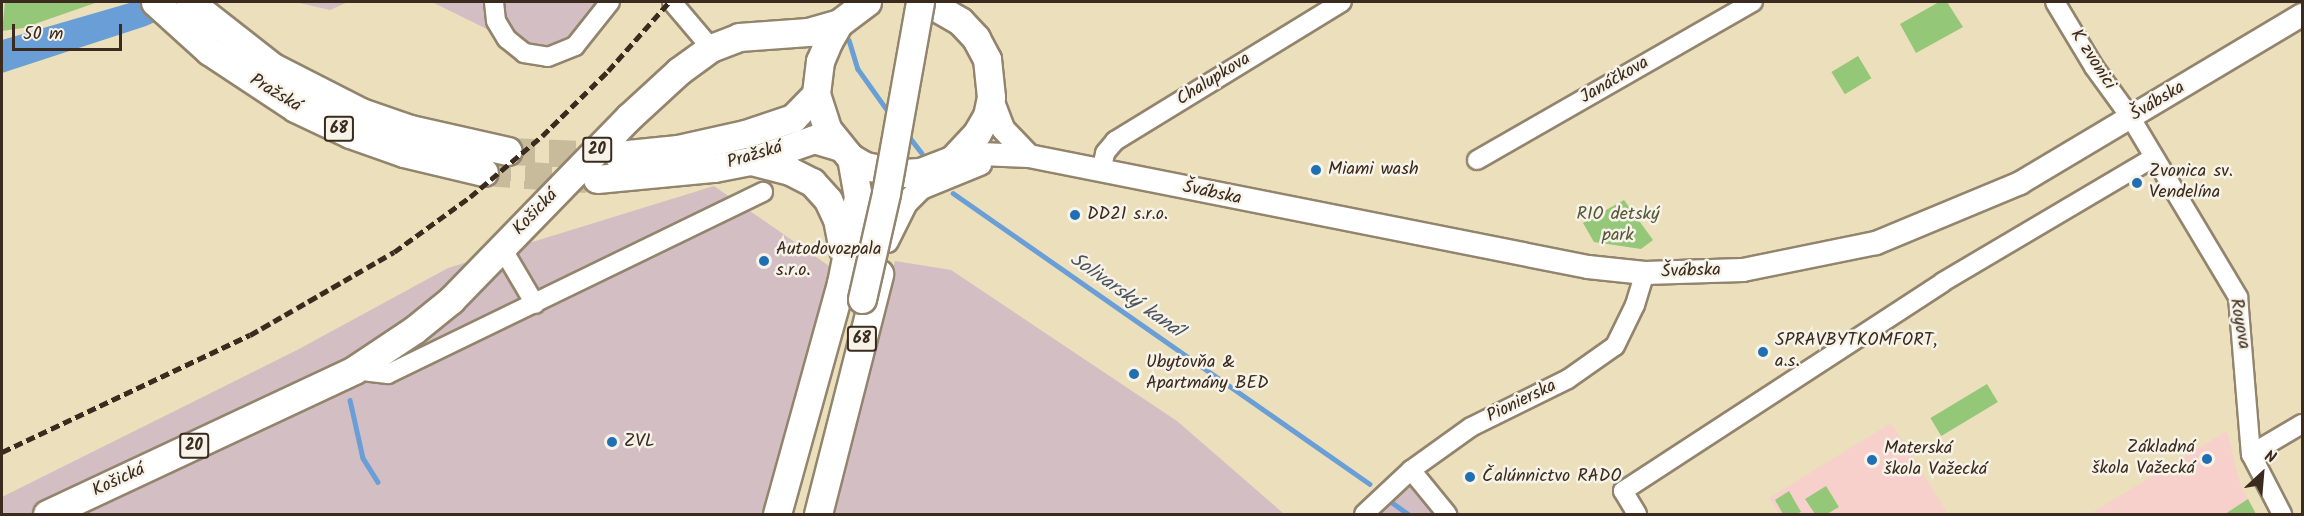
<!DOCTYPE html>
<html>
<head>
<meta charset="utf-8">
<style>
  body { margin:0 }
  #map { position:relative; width:2304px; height:516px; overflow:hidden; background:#ebdfbc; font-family:Kalam,sans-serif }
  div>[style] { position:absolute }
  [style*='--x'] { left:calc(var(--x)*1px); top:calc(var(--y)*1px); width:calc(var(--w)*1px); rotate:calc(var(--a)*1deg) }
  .built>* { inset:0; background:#f7d0cc }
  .industrial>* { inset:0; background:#d2bec3 }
  .green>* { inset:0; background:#94c777; transform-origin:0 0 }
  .water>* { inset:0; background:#699fd6 }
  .stream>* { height:4.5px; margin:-2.25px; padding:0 2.25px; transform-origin:2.25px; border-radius:2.25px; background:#699fd6 }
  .primary-tunnel>* { height:27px; margin-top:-13.5px; transform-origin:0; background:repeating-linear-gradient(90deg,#c8bb9c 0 27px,transparent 0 41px) }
  .roads { filter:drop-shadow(2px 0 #93846d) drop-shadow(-2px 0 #93846d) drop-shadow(0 2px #93846d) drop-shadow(0 -2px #93846d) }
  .minor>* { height:18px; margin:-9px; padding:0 9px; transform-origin:9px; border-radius:9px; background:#fff }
  .tertiary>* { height:22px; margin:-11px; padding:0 11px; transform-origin:11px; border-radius:11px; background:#fff }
  .primary>* { height:27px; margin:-13.5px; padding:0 13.5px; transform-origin:13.5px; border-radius:13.5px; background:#fff }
  .rail>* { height:4.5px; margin-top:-2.25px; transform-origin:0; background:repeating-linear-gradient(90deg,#3b2a1e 0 9px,transparent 0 13.5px) }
  .bridges { filter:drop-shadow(2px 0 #93846d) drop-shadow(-2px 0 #93846d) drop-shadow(0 2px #93846d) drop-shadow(0 -2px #93846d) }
  .primary-bridge>* { height:27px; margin:-13.5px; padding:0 13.5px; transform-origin:13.5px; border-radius:13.5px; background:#fff }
  .dots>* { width:16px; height:16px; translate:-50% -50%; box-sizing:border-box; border:3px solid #f7f3e8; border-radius:50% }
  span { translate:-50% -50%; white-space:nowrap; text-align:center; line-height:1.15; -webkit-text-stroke:5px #f7f3e8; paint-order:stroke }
  .shield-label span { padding:2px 4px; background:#f7f3e8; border:2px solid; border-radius:4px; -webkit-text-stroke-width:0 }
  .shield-label { font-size:16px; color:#3b2a1e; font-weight:700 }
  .street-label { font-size:18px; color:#3b2a1e }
  .poi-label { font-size:18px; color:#3b2a1e }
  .left { translate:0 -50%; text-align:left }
  .right { translate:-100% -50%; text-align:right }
  .park-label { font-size:18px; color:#565939 }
  .water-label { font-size:20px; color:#4b535e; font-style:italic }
  .frame { position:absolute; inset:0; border:3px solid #3b2a1e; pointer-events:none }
  .north { position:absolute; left:2232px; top:444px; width:60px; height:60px; -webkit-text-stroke:4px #f7f3e8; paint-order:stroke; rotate:26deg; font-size:16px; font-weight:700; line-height:24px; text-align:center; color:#3b2a1e }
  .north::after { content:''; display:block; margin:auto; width:21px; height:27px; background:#3b2a1e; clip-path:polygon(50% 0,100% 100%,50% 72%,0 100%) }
  .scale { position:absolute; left:12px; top:24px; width:110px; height:27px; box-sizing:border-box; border:3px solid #3b2a1e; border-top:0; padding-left:8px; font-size:18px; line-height:21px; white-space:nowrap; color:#3b2a1e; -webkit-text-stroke:4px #f7f3e8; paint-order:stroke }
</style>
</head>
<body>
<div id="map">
  <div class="built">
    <div style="clip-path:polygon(1891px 423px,1948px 514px,1779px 514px,1769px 498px)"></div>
    <div style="clip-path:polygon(2227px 431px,2241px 487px,2257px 514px,2090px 514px)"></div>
  </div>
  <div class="industrial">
    <div style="clip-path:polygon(295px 2px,348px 2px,330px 10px)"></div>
    <div style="clip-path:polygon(432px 2px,613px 2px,565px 56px,495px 33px)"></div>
    <div style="clip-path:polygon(714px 186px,832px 268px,765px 514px,2px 514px,2px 497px,299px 349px,448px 268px)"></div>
    <div style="clip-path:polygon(895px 261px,951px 270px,1177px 421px,1284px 514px,829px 514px)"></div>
    <div style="clip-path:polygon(1410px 469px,1456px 508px,1461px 514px,1363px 514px)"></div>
  </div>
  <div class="green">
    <div style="clip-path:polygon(5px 2px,98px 2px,23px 28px,2px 31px)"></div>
    <div style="clip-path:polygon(1939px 2px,1947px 2px,1963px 27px,1916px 53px,1900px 24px)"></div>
    <div style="left:1858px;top:56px;width:26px;height:31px;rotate:59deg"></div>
    <div style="clip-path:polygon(1624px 200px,1653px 240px,1641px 249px,1594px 242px,1583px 223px)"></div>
    <div style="left:1987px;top:384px;width:21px;height:66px;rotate:59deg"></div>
    <div style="clip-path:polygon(1826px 486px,1839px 507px,1827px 514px,1815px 514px,1805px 499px)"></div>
    <div style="clip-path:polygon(1789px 491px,1801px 512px,1796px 514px,1783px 514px,1775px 500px)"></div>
    <div style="clip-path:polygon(2248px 499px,2256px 514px,2225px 514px)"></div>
  </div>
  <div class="water">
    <div style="clip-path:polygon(133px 2px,200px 2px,146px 26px,2px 73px,2px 40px)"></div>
  </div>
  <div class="stream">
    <div style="--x:849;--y:40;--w:30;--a:73"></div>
    <div style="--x:858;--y:69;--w:55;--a:54.6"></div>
    <div style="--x:907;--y:134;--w:24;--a:52"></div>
    <div style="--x:953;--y:193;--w:508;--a:34.91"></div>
    <div style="--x:350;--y:400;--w:59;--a:77.4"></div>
    <div style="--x:363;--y:458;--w:28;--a:58"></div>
    <div style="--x:1386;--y:498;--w:27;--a:36"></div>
  </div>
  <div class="primary-tunnel">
    <div style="--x:508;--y:151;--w:100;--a:2.3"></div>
    <div style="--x:484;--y:172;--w:103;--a:3.9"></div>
  </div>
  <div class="roads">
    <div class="minor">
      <div style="--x:494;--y:2;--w:19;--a:84"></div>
      <div style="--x:496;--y:21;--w:21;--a:59"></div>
      <div style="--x:507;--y:39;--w:22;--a:39"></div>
      <div style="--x:524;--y:53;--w:24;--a:9"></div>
      <div style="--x:548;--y:57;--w:29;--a:-22"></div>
      <div style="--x:575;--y:46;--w:56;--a:-51.5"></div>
      <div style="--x:672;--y:2;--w:60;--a:49.7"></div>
      <div style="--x:2055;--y:2;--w:76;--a:59"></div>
      <div style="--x:2094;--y:67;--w:63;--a:54"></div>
      <div style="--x:2131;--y:118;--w:209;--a:59.1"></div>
      <div style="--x:2238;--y:297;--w:158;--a:85.3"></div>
      <div style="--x:2251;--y:454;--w:68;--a:62.7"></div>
      <div style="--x:1477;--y:160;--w:318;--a:-29.8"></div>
      <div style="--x:1101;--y:171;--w:18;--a:-77"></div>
      <div style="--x:1105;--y:153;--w:16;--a:-50"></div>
      <div style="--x:1115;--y:141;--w:266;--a:-31.5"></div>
      <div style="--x:502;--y:248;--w:65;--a:59.5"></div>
      <div style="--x:354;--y:370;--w:34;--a:7"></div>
      <div style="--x:388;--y:374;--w:417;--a:-25.9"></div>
      <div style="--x:2251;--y:454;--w:59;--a:-30.5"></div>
      <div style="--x:1411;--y:470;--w:57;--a:50.7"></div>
      <div style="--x:1364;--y:514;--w:64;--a:-43.1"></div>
      <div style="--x:1411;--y:470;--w:74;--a:-35.6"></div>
      <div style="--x:1471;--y:427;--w:108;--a:-26.3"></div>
      <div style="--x:1568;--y:379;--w:57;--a:-35.1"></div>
      <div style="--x:1615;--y:346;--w:46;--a:-64"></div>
      <div style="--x:1635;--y:305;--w:34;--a:-73"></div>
      <div style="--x:1637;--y:514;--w:27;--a:-121"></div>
      <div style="--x:1623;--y:491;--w:382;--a:-33.1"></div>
      <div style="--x:1943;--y:282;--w:245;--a:-30.6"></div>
    </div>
    <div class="tertiary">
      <div style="--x:991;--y:97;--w:34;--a:69"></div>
      <div style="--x:1003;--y:129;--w:37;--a:46"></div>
      <div style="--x:952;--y:160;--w:29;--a:-12"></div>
      <div style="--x:980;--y:154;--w:49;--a:2.3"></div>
      <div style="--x:1029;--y:156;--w:570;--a:11.23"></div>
      <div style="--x:1588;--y:267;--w:57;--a:6"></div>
      <div style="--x:1645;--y:273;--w:98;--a:-1.8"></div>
      <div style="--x:1743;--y:270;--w:136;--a:-11.5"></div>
      <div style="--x:1876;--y:243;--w:156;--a:-22.6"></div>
      <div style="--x:2020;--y:183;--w:328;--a:-30.8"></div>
      <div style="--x:887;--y:241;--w:42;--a:-63.4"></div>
      <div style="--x:906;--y:203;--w:21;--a:-45"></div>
      <div style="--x:921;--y:188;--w:64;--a:-22.1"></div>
    </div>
    <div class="primary">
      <div style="--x:155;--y:2;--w:73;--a:42.2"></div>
      <div style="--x:209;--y:51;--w:103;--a:33.5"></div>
      <div style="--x:295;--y:108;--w:61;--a:25.3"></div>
      <div style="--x:350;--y:134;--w:57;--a:19.4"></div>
      <div style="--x:404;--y:153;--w:82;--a:13.4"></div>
      <div style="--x:190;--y:2;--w:105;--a:38.1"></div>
      <div style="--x:273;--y:67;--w:99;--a:27.1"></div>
      <div style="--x:361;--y:112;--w:52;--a:19.1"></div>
      <div style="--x:410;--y:129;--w:100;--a:12.7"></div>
      <div style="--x:867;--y:2;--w:35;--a:143"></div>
      <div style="--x:839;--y:23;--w:20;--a:120"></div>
      <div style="--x:829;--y:40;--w:23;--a:113"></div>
      <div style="--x:820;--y:61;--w:33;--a:97"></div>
      <div style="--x:816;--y:94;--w:38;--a:72"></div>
      <div style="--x:828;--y:130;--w:36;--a:51"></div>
      <div style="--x:851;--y:158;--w:16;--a:30"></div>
      <div style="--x:865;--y:166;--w:38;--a:11"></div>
      <div style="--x:902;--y:173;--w:18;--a:-3"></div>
      <div style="--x:920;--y:172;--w:34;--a:-21"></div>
      <div style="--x:952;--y:160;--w:37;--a:-47"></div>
      <div style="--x:977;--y:133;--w:20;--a:-60"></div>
      <div style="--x:987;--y:116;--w:19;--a:-78"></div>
      <div style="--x:991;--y:97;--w:38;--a:-96"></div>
      <div style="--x:987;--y:59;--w:24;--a:-118"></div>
      <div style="--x:976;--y:38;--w:23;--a:-133"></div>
      <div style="--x:960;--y:21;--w:38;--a:-150"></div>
      <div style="--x:618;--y:155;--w:60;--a:-5.7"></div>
      <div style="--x:678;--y:149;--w:69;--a:-12.6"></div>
      <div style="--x:745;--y:134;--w:51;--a:-18.4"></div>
      <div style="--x:793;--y:118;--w:33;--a:-46"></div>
      <div style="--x:751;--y:161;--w:40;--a:14.4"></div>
      <div style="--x:790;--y:171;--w:25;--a:27"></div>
      <div style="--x:812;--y:182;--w:24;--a:48"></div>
      <div style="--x:828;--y:200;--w:21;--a:65"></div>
      <div style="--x:837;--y:219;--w:31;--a:79"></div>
      <div style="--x:597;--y:179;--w:118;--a:-5.4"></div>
      <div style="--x:714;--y:168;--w:38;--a:-11"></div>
      <div style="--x:751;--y:161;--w:67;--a:-19.2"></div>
      <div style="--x:814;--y:139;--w:27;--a:17"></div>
      <div style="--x:47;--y:514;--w:339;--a:-25.1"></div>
      <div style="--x:354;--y:370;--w:72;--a:-33.7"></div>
      <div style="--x:414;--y:330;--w:48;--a:-39"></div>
      <div style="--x:451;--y:300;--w:255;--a:-45.8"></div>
      <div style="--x:629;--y:117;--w:68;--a:-42.6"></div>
      <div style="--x:679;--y:71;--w:39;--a:-36"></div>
      <div style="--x:711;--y:48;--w:30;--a:-21"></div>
      <div style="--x:739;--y:37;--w:69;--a:-4.1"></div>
      <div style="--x:808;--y:32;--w:32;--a:-16"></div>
      <div style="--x:777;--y:514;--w:240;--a:-74.5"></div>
      <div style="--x:841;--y:283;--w:88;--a:-78.8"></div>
      <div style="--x:858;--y:197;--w:40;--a:-100"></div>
      <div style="--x:818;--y:514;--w:248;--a:-75.7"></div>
    </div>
  </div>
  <div class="rail">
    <div style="--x:2;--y:452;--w:274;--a:-25.3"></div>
    <div style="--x:250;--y:335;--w:166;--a:-30"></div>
    <div style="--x:394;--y:252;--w:94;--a:-35.9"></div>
    <div style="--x:470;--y:197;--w:94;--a:-40.3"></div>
    <div style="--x:542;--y:136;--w:93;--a:-44.6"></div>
    <div style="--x:608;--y:71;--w:92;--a:-48.5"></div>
  </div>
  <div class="bridges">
    <div class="primary-bridge">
      <div style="--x:862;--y:299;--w:109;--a:-77.2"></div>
      <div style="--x:886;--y:193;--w:194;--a:-79.9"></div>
    </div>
  </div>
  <div class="dots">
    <div style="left:1316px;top:170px;background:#1f6fb2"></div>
    <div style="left:2137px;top:183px;background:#1f6fb2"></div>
    <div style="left:1075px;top:215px;background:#1f6fb2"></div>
    <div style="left:764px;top:261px;background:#1f6fb2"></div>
    <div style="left:1763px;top:352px;background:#1f6fb2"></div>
    <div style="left:1134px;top:374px;background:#1f6fb2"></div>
    <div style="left:612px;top:442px;background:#1f6fb2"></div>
    <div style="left:2207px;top:459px;background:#1f6fb2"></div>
    <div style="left:1872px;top:460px;background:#1f6fb2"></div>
    <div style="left:1470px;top:477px;background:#1f6fb2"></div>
  </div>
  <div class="shield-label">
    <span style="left:339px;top:129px">68</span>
    <span style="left:597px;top:150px">20</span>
    <span style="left:862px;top:339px">68</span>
    <span style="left:194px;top:446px">20</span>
  </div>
  <div class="street-label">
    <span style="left:2092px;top:60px;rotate:57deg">K zvonici</span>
    <span style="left:1214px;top:80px;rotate:-32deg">Chalupkova</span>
    <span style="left:1615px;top:81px;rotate:-30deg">Janáčkova</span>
    <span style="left:275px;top:94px;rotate:31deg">Pražská</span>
    <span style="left:2158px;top:102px;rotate:-31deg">Švábska</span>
    <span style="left:755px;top:156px;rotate:-17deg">Pražská</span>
    <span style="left:1212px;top:194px;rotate:12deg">Švábska</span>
    <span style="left:536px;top:213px;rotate:-46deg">Košická</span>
    <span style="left:1691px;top:272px;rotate:-2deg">Švábska</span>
    <span style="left:2239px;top:324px;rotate:80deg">Royova</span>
    <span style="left:1522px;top:402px;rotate:-26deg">Pionierska</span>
    <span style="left:119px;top:481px;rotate:-25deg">Košická</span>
  </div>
  <div class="poi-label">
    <span class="left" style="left:1328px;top:170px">Miami wash</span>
    <span class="left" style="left:2149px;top:183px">Zvonica sv.<br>Vendelína</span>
    <span class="left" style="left:1087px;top:215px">DD21 s.r.o.</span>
    <span class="left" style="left:776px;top:261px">Autodovozpala<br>s.r.o.</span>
    <span class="left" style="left:1775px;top:352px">SPRAVBYTKOMFORT,<br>a.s.</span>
    <span class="left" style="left:1146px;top:374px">Ubytovňa &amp;<br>Apartmány BED</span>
    <span class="left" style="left:624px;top:442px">ZVL</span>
    <span class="right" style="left:2195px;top:459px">Základná<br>škola Važecká</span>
    <span class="left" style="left:1884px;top:460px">Materská<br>škola Važecká</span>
    <span class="left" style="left:1482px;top:477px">Čalúnnictvo RADO</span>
  </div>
  <div class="park-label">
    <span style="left:1618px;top:226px">RIO detský<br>park</span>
  </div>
  <div class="water-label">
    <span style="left:1126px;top:296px;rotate:35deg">Solivarský kanál</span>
  </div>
  <div class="frame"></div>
  <div class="north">N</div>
  <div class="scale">50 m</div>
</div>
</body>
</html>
